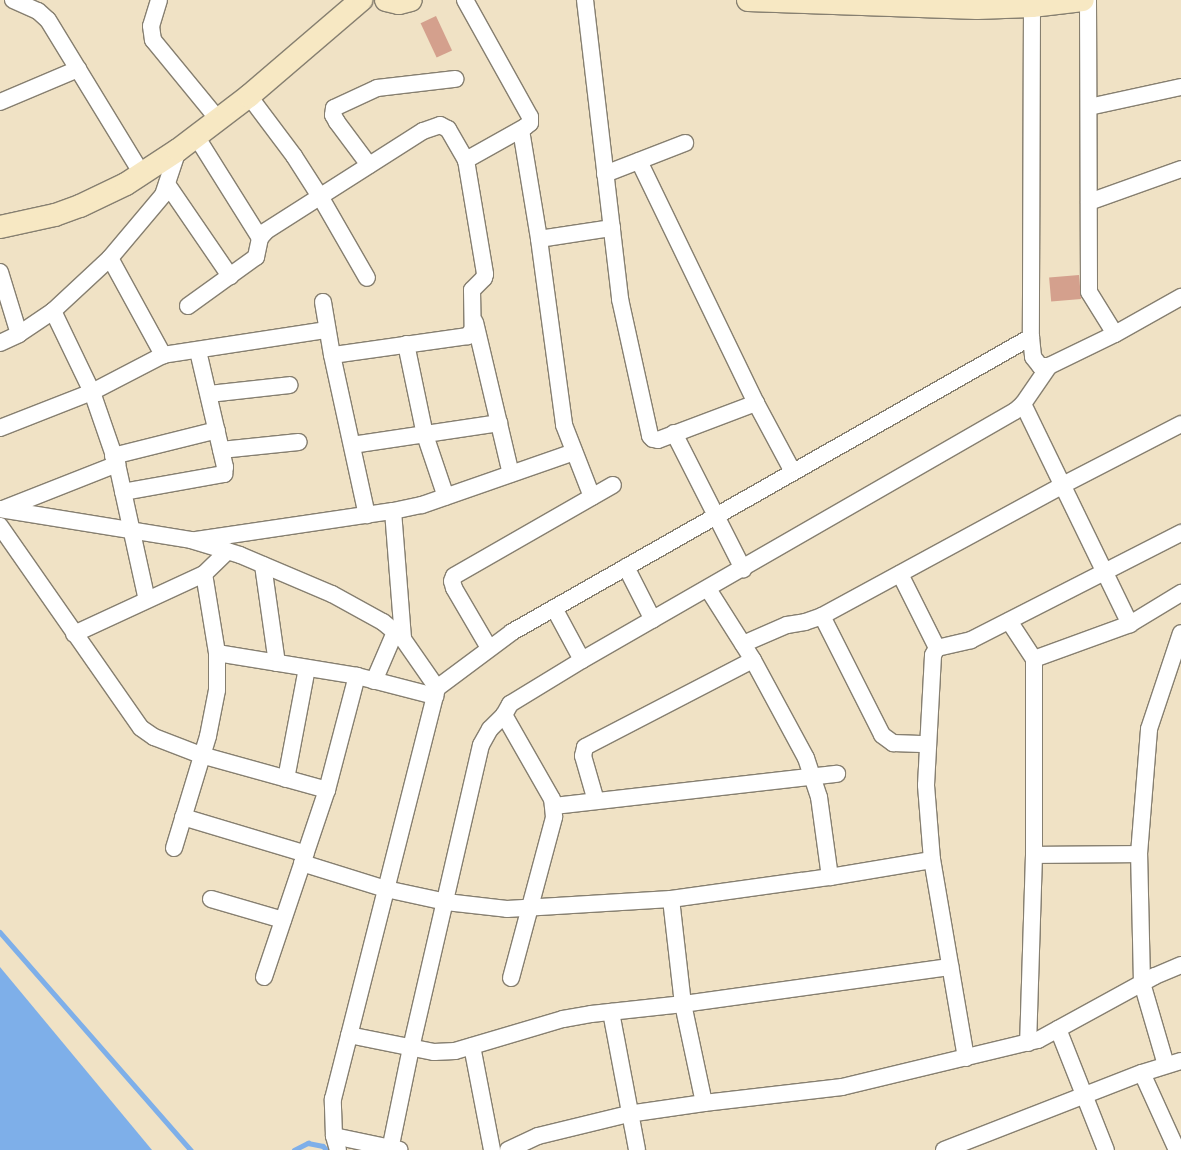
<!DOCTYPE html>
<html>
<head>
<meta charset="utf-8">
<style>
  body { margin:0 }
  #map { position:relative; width:1181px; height:1150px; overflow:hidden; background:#f0e2c5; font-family:"Libre Bodoni",serif }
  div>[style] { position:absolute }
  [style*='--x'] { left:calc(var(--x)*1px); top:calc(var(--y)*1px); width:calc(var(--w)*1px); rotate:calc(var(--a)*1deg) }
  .water>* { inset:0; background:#7eafe9 }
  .stream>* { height:4.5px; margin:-2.25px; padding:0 2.25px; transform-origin:2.25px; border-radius:2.25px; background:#7eafe9 }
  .building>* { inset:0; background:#d4a08d; transform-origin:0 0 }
  .roads { filter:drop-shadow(1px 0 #867f70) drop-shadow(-1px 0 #867f70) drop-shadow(0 1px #867f70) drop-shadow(0 -1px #867f70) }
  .street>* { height:16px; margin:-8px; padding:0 8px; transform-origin:8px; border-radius:8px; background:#fff }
  .secondary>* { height:22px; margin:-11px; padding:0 11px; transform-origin:11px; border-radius:11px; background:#f7e8c3 }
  span { translate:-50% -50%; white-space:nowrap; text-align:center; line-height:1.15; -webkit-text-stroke:4px #fbf7ec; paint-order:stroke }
</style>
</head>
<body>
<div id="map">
  <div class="water">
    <div style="clip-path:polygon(0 967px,152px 1150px,0 1150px)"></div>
  </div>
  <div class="stream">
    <div style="--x:0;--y:932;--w:290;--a:48.8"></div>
    <div style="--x:294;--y:1150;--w:16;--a:-27"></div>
    <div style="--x:308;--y:1143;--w:15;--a:11"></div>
    <div style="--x:323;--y:1146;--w:6;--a:45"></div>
  </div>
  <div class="building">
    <div style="left:436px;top:16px;width:38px;height:17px;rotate:65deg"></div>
    <div style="left:1079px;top:275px;width:24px;height:30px;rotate:85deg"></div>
  </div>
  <div class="roads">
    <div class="street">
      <div style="--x:13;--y:0;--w:27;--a:24"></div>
      <div style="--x:38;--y:11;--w:13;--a:42"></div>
      <div style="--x:48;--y:20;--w:180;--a:58.6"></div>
      <div style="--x:159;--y:0;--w:27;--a:107"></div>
      <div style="--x:151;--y:26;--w:14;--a:82"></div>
      <div style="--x:153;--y:40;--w:102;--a:50.6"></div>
      <div style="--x:465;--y:0;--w:134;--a:60.9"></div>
      <div style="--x:530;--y:117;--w:6;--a:90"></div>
      <div style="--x:530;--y:123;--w:6;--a:141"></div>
      <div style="--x:525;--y:127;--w:68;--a:150.8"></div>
      <div style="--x:585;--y:0;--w:301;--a:83.3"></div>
      <div style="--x:620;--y:299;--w:140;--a:77.6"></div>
      <div style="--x:650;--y:436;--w:4;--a:45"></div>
      <div style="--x:653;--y:439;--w:5;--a:11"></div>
      <div style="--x:658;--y:440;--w:105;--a:-20.7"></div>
      <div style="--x:1088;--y:0;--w:292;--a:89.8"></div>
      <div style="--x:1089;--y:292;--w:49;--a:58.2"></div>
      <div style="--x:1032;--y:6;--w:331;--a:90.2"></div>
      <div style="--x:1031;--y:337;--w:20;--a:84"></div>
      <div style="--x:1033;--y:357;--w:11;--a:52"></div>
      <div style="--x:1040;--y:366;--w:9;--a:0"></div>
      <div style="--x:1049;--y:366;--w:73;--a:-25.9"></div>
      <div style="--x:1115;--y:334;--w:76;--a:-29.3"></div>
      <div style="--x:249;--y:96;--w:75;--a:53.1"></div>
      <div style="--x:294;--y:156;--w:50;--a:57.3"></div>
      <div style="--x:321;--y:198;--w:92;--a:60.1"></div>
      <div style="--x:0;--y:102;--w:85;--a:-22.9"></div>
      <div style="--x:1089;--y:107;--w:94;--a:-12.3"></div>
      <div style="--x:521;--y:130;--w:110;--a:80.6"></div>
      <div style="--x:539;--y:239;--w:188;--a:82.3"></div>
      <div style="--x:564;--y:425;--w:77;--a:68.7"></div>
      <div style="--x:196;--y:136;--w:120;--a:57.9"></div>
      <div style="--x:639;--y:161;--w:269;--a:64.2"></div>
      <div style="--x:756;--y:403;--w:78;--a:61.8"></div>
      <div style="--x:369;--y:165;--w:54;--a:-126.7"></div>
      <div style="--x:337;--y:122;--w:8;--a:-120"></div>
      <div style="--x:333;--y:115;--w:7;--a:-82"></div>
      <div style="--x:334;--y:108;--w:47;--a:-24.9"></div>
      <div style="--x:377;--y:88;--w:79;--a:-6.6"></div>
      <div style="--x:605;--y:174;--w:86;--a:-21.2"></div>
      <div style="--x:167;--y:184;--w:112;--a:55.6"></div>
      <div style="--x:1089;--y:202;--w:98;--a:-19.7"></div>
      <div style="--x:539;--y:239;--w:74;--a:-8.6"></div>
      <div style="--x:110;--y:258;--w:111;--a:61.3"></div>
      <div style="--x:0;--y:272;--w:65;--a:73"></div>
      <div style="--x:323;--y:302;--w:54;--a:80.4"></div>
      <div style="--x:332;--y:355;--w:164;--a:77.7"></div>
      <div style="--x:188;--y:306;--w:84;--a:-35.8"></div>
      <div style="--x:256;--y:257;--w:19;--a:-78"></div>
      <div style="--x:260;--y:238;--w:9;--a:-49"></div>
      <div style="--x:266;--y:231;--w:186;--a:-32.5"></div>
      <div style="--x:423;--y:131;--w:18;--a:-19"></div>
      <div style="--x:440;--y:125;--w:9;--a:27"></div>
      <div style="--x:448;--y:129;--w:36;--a:60"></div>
      <div style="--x:466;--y:160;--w:116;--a:80.5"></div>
      <div style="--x:485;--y:274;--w:4;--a:104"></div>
      <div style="--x:484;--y:278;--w:17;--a:135"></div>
      <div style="--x:472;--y:290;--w:39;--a:89"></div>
      <div style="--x:473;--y:329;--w:9;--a:126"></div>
      <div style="--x:468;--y:336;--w:137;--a:172"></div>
      <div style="--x:53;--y:311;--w:90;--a:64.3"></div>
      <div style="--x:92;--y:392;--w:76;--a:70.9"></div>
      <div style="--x:117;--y:464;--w:139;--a:77.6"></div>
      <div style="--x:475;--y:322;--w:156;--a:76.7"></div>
      <div style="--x:0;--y:343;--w:21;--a:-25"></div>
      <div style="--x:19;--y:334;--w:41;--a:-34.1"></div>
      <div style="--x:53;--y:311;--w:78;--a:-42.9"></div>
      <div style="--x:110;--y:258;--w:82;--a:-49.9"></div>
      <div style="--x:163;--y:195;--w:47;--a:-71.6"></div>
      <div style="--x:406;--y:344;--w:93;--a:78.2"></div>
      <div style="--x:425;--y:435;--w:65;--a:71.3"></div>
      <div style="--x:209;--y:394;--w:81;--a:-6.3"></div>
      <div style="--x:1023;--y:404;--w:245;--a:64.1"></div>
      <div style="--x:0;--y:428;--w:99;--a:-21.4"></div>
      <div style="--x:92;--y:392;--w:80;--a:-27.5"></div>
      <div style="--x:163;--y:355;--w:166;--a:-8.7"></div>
      <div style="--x:674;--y:433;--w:153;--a:63.1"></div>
      <div style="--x:352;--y:445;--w:149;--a:-8.5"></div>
      <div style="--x:221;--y:450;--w:78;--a:-5.9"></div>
      <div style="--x:113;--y:456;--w:107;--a:-14"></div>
      <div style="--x:123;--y:492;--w:103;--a:-10.1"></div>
      <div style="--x:224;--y:474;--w:7;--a:-82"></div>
      <div style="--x:225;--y:467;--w:119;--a:-103.1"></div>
      <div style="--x:0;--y:509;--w:193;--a:9.2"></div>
      <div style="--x:191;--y:540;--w:51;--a:17"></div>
      <div style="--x:240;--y:555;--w:100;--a:23"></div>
      <div style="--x:332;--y:594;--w:58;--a:28.8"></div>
      <div style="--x:383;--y:622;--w:26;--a:40"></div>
      <div style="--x:403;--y:639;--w:60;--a:55.2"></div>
      <div style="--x:3;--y:509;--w:123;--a:-21.5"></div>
      <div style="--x:393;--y:511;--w:128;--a:85.5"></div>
      <div style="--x:0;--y:526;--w:246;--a:55.1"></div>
      <div style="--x:141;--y:728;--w:16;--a:35"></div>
      <div style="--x:154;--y:737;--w:50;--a:21"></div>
      <div style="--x:201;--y:755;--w:131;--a:15.5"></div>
      <div style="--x:196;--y:540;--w:199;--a:-8.4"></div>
      <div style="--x:393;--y:511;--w:30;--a:-12"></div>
      <div style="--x:422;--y:505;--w:161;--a:-19.2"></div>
      <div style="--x:263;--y:565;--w:99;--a:81.9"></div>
      <div style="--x:626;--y:567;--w:59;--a:63"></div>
      <div style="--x:900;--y:574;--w:83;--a:63.4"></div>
      <div style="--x:708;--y:589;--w:84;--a:57.6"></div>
      <div style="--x:753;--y:660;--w:111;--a:61.6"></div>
      <div style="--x:806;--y:758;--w:41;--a:71.6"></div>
      <div style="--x:819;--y:797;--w:81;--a:82.2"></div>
      <div style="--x:554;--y:608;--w:59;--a:61.7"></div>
      <div style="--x:822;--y:616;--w:133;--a:63.2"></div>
      <div style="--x:882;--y:735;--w:14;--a:36"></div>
      <div style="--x:893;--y:743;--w:35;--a:2"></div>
      <div style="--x:1009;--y:621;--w:45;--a:56.7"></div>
      <div style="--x:1034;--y:659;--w:196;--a:90"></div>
      <div style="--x:1034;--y:855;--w:188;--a:91.8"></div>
      <div style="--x:74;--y:634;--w:143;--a:-24.8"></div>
      <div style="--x:743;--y:644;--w:48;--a:-23.4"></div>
      <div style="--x:787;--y:625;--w:18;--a:-9"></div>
      <div style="--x:805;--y:622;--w:18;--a:-19"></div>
      <div style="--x:822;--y:616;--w:272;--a:-28.5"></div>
      <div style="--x:1061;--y:486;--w:135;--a:-27.3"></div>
      <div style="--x:489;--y:648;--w:69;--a:-120.3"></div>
      <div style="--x:454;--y:588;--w:7;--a:-106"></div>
      <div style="--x:452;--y:581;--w:5;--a:-68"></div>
      <div style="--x:454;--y:576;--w:183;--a:-29.8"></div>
      <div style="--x:217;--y:653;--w:142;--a:9.3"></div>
      <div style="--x:357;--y:676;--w:81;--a:14.4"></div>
      <div style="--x:1034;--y:659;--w:102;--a:-20"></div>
      <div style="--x:1130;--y:624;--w:60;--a:-31.3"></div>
      <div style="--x:374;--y:681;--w:53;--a:-66.8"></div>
      <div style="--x:286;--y:779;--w:113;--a:-79.3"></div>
      <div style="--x:596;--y:801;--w:47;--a:-106.1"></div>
      <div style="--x:583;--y:756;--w:9;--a:-77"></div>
      <div style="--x:585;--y:747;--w:189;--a:-27.4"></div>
      <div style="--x:554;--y:806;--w:285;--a:-6.5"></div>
      <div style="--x:183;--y:817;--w:128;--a:16.7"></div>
      <div style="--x:174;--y:848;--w:117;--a:-73.1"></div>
      <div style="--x:208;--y:736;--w:47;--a:-78.9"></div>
      <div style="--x:217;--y:690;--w:37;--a:-90"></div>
      <div style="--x:217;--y:653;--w:80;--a:-99.3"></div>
      <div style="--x:204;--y:574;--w:33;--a:-44"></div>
      <div style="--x:1034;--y:855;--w:105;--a:-0.5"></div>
      <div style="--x:302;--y:863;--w:88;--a:17.2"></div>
      <div style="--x:386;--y:889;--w:61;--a:12.2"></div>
      <div style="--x:446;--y:902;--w:61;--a:6.5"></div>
      <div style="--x:507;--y:909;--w:164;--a:-3.5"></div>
      <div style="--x:671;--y:899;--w:161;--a:-7.9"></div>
      <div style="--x:830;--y:877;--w:103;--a:-9.5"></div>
      <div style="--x:211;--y:899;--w:75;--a:16.3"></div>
      <div style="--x:671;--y:899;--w:106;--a:83.5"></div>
      <div style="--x:683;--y:1004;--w:101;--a:78"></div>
      <div style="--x:264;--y:977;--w:197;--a:-71.4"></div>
      <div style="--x:327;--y:790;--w:118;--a:-75.3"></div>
      <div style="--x:511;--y:978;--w:167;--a:-75"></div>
      <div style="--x:554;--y:817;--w:18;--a:-96"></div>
      <div style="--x:552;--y:799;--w:97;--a:-119.7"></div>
      <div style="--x:504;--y:715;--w:13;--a:-61"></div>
      <div style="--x:510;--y:704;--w:84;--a:-31.4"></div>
      <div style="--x:582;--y:660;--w:499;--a:-29.9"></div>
      <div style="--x:1015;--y:411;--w:11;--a:-41"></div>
      <div style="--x:1023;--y:404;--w:46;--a:-55.6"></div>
      <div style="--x:611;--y:1012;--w:140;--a:79.3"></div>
      <div style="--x:1058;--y:1029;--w:130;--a:68.4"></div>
      <div style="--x:349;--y:1035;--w:87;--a:11.3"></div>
      <div style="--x:434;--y:1052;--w:21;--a:-3"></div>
      <div style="--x:455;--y:1051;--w:113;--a:-16.5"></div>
      <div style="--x:563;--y:1019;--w:28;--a:-10"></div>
      <div style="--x:591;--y:1014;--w:93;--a:-6.2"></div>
      <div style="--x:683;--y:1004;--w:270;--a:-7.9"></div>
      <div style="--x:472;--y:1046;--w:106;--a:79.1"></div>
      <div style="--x:966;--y:1058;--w:201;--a:-99.7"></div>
      <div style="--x:932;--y:860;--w:75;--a:-94.6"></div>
      <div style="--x:926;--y:785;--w:130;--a:-86.9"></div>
      <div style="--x:933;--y:655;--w:8;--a:-60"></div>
      <div style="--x:937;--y:648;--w:35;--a:-13"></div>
      <div style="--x:971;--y:640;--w:236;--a:-27"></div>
      <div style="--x:1166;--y:1065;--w:85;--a:-106.3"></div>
      <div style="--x:1142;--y:983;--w:129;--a:-91.3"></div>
      <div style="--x:1139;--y:854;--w:125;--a:-85.4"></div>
      <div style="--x:1149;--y:729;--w:101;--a:-71.6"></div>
      <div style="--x:1142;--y:1073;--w:85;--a:65.6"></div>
      <div style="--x:334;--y:1136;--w:67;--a:12"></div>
      <div style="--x:338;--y:1150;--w:15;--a:-106"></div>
      <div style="--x:334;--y:1136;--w:37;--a:-92"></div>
      <div style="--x:333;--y:1099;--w:424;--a:-75.8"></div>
      <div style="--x:437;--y:688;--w:94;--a:-36.7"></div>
      <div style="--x:512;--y:632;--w:597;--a:-29.61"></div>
      <div style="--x:390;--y:1150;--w:104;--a:-78.4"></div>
      <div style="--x:411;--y:1048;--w:311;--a:-77"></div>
      <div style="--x:481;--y:745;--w:18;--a:-61"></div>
      <div style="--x:490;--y:729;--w:20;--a:-45"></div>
      <div style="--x:508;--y:1150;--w:33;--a:-25"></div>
      <div style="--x:538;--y:1136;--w:93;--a:-13.7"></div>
      <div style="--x:628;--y:1114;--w:77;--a:-8.2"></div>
      <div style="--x:704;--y:1103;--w:139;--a:-6.6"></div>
      <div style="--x:842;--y:1087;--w:202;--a:-13.5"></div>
      <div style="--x:1038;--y:1040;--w:133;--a:-28.7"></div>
      <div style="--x:1155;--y:976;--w:28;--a:-23"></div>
      <div style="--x:944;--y:1150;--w:212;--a:-21.3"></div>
      <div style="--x:1142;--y:1073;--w:41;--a:-17.1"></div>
    </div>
    <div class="secondary">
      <div style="--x:386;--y:0;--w:13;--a:13"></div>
      <div style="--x:399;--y:3;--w:12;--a:-14"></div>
      <div style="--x:748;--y:0;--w:229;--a:2"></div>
      <div style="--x:977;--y:8;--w:55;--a:-2.1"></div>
      <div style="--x:1032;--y:6;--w:51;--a:-6.7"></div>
      <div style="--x:0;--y:227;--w:56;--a:-12.3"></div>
      <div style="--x:55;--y:215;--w:27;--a:-20"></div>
      <div style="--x:80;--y:206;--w:51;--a:-25.6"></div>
      <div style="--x:126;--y:184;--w:62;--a:-33.2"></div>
      <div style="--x:178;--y:150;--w:89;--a:-37.3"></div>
      <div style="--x:249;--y:96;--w:148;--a:-40.6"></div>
    </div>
  </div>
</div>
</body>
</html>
